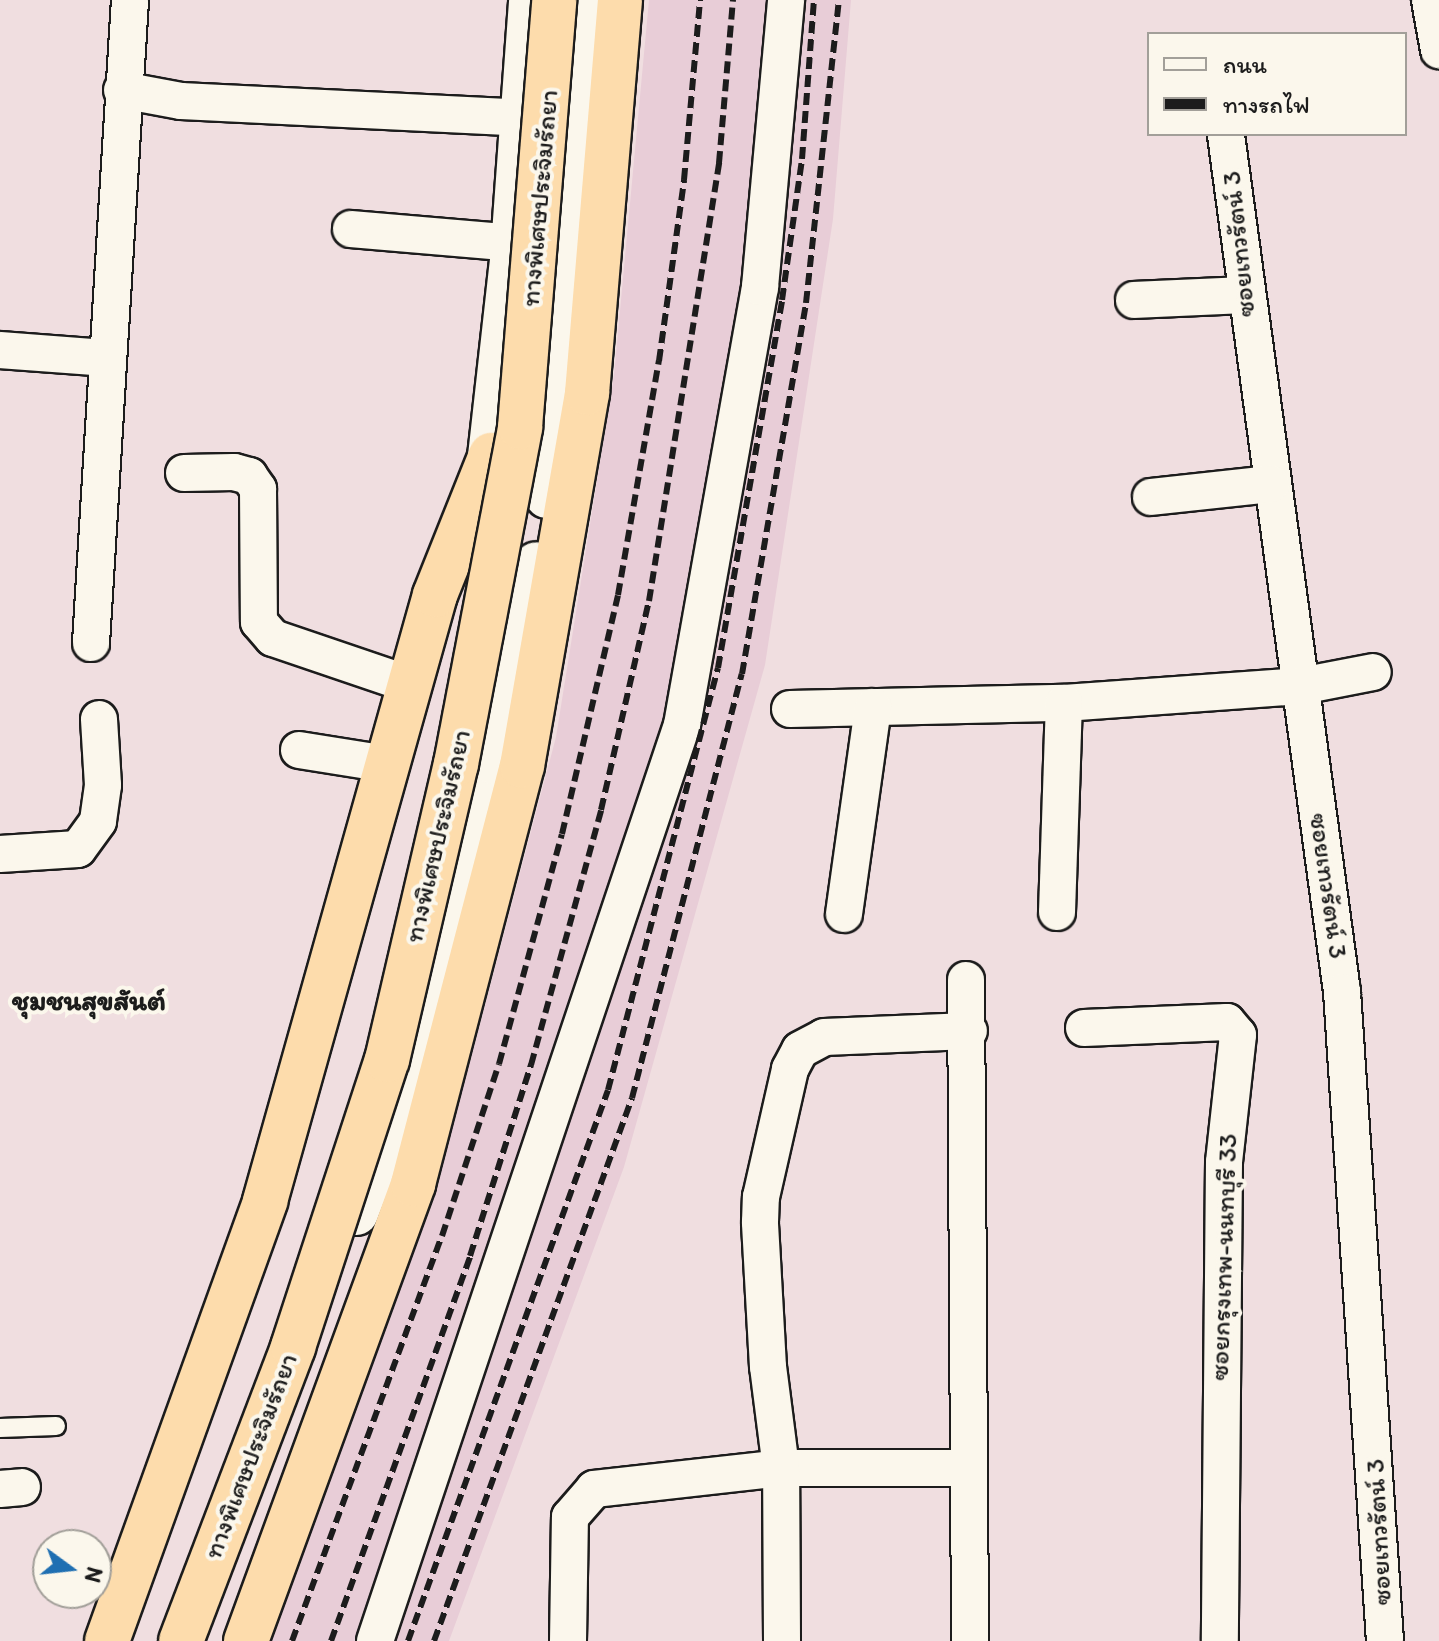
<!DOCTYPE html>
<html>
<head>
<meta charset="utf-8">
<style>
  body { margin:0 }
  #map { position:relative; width:1439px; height:1641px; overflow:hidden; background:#f0dee0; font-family:Itim,"Playpen Sans Thai",sans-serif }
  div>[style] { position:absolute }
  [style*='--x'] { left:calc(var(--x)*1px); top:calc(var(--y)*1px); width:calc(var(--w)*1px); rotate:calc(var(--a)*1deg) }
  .built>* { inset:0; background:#e8cdd7 }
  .roads { filter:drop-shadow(2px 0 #1c1c1c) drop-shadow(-2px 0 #1c1c1c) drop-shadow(0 2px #1c1c1c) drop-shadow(0 -2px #1c1c1c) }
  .service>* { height:18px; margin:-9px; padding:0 9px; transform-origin:9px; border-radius:9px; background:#fbf7ec }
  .minor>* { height:36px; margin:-18px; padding:0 18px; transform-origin:18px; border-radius:18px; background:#fbf7ec }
  .secondary>* { height:44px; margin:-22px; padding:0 22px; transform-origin:22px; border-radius:22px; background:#fbf7ec }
  .motorway>* { height:44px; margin:-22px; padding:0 22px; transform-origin:22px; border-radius:22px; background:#fddcac }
  .rail>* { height:6px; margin-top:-3px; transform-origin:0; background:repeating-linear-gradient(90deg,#1c1c1c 0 12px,transparent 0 18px) }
  .bridges { filter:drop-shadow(2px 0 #1c1c1c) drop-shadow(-2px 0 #1c1c1c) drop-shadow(0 2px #1c1c1c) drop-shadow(0 -2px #1c1c1c) }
  .motorway-bridge>* { height:44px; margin:-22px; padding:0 22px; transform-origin:22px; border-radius:22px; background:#fddcac }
  span { translate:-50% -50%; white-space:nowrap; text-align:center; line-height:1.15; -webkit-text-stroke:8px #fbf7ec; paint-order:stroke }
  .street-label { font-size:26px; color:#1c1c1c }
  .neighbourhood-label { font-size:28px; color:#1c1c1c; font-weight:700 }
  .legend { position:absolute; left:1147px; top:32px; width:260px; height:104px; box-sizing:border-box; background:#fbf7ec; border:2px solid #a29f99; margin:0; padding:10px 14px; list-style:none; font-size:24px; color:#1c1c1c }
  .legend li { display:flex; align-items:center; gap:16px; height:40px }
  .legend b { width:40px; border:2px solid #a29f99 }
  .north { position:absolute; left:32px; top:1529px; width:80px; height:80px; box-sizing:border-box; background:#fbf7ec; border:2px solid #a29f99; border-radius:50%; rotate:105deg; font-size:22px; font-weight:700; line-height:32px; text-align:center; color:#1c1c1c }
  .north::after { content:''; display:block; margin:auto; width:28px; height:36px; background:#1f6fb2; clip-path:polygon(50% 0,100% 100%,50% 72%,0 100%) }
</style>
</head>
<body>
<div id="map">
  <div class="built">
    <div style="clip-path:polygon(649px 0,851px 0,833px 219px,765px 665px,624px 1167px,449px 1641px,262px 1641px,411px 1250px,472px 1055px,556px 737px,614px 375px)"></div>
  </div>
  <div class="roads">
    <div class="service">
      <div style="--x:0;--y:1428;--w:56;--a:-2"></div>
    </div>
    <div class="minor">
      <div style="--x:1430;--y:0;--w:51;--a:79.8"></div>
      <div style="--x:122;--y:90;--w:60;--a:10.6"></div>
      <div style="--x:181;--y:101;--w:342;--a:2.8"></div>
      <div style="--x:1226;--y:135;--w:865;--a:82.29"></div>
      <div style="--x:1342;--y:992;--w:650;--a:86.21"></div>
      <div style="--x:351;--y:229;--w:164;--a:4.9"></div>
      <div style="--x:1134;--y:300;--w:110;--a:-2.6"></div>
      <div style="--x:0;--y:350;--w:107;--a:4.3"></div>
      <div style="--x:184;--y:473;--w:50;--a:-1.1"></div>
      <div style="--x:234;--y:472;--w:16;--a:15"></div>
      <div style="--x:249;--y:476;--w:16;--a:55"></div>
      <div style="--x:258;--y:489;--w:133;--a:89.6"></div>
      <div style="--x:259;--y:622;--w:21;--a:49"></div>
      <div style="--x:273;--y:638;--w:143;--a:18.8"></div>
      <div style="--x:1151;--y:497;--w:121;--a:-6.2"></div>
      <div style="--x:91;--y:643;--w:644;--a:-86.53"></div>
      <div style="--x:790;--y:709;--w:274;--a:-1.3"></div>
      <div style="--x:1064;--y:703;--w:238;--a:-4.1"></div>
      <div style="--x:1301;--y:686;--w:73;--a:-11"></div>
      <div style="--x:299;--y:750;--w:89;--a:9"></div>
      <div style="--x:0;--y:854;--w:78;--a:-3.7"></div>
      <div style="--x:78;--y:849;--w:34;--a:-54"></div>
      <div style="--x:98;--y:821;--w:36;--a:-82"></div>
      <div style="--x:103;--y:785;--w:66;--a:-93.5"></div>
      <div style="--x:1057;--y:912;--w:209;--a:-88.1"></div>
      <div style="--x:844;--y:914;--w:209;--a:-82"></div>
      <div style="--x:966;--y:980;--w:661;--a:89.65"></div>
      <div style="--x:1084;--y:1028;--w:143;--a:-2.4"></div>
      <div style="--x:1227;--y:1022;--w:17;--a:50"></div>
      <div style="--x:1238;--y:1035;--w:128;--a:96.3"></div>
      <div style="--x:1224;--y:1162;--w:479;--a:90.5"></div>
      <div style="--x:0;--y:1489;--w:22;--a:-5"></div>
      <div style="--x:375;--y:1641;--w:966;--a:-71.47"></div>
      <div style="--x:682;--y:725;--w:445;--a:-79.9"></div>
      <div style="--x:760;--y:287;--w:288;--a:-84.8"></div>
      <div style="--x:568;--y:1641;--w:124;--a:-89.1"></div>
      <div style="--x:570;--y:1517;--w:37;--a:-49"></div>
      <div style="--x:594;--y:1489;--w:188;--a:-6.4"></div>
      <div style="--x:781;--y:1468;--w:188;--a:0"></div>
      <div style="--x:782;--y:1641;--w:173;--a:-90.3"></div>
      <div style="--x:781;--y:1468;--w:102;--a:-97.3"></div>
      <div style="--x:768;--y:1367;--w:145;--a:-93.2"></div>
      <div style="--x:760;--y:1222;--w:25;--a:-88"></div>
      <div style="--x:761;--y:1197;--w:131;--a:-77.2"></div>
      <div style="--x:790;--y:1069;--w:21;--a:-62"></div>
      <div style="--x:800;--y:1050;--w:27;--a:-28"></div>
      <div style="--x:824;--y:1037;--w:145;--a:-2.4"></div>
    </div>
    <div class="secondary">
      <div style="--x:486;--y:492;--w:232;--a:-83.6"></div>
      <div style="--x:512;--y:261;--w:262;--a:-85.8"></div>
      <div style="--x:547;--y:496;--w:277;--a:-83"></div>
      <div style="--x:581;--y:221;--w:221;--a:-86.4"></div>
      <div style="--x:356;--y:1213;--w:150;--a:-68.6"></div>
      <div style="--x:411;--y:1073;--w:322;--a:-75.1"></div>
      <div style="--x:494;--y:762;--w:202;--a:-78"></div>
    </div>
    <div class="motorway">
      <div style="--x:107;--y:1641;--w:468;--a:-70.2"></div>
      <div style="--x:265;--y:1201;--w:629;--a:-74.33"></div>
      <div style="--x:435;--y:595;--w:151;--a:-68.2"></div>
      <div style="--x:246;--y:1641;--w:487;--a:-69.9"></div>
      <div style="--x:413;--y:1184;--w:432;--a:-75.4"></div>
      <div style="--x:522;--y:766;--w:379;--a:-80.1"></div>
      <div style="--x:587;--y:393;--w:394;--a:-85.2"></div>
    </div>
  </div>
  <div class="rail">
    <div style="--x:292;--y:1641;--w:432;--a:-69.7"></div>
    <div style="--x:442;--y:1236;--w:181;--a:-71.7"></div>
    <div style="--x:499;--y:1064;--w:238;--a:-74.7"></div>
    <div style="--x:562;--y:834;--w:245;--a:-76.8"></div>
    <div style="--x:618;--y:595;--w:238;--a:-80.1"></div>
    <div style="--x:659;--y:361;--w:183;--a:-82.1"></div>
    <div style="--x:684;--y:180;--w:181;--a:-84.9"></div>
    <div style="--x:331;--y:1641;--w:409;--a:-70.1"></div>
    <div style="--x:470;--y:1256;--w:201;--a:-72.3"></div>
    <div style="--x:531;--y:1065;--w:264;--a:-74.6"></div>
    <div style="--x:601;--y:810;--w:214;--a:-77.1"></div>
    <div style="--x:649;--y:601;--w:444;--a:-80.9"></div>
    <div style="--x:719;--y:163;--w:164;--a:-85.1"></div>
    <div style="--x:408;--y:1641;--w:586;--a:-70.05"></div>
    <div style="--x:608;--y:1090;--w:436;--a:-75.4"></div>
    <div style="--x:718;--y:668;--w:374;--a:-80.1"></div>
    <div style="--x:782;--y:300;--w:142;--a:-81.9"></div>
    <div style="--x:802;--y:159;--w:159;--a:-85.7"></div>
    <div style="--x:434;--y:1641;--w:578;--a:-69.97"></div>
    <div style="--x:632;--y:1098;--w:438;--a:-75.5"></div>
    <div style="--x:742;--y:674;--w:376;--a:-80.2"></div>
    <div style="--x:806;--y:303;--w:305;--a:-83.8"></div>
  </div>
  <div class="bridges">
    <div class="motorway-bridge">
      <div style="--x:181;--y:1641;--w:315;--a:-69.1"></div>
      <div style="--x:293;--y:1347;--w:302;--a:-71.9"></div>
      <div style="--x:387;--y:1060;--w:304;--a:-76.9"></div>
      <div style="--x:456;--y:764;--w:343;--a:-79.2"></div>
      <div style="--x:520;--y:427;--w:428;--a:-85.4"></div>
    </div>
  </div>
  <div class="street-label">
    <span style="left:540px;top:198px;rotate:-85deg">ทางพิเศษประจิมรัถยา</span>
    <span style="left:1239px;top:244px;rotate:-96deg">ซอยเทวรัตน์ 3</span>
    <span style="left:438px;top:836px;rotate:-77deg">ทางพิเศษประจิมรัถยา</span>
    <span style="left:1328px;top:886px;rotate:82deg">ซอยเทวรัตน์ 3</span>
    <span style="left:1224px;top:1257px;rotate:-88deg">ซอยกรุงเทพ-นนทบุรี 33</span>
    <span style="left:251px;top:1456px;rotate:-69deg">ทางพิเศษประจิมรัถยา</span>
    <span style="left:1379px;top:1532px;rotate:-93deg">ซอยเทวรัตน์ 3</span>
  </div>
  <div class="neighbourhood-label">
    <span style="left:89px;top:1000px">ชุมชนสุขสันต์</span>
  </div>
  <ul class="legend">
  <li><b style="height:10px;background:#fbf7ec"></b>ถนน</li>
  <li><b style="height:10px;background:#1c1c1c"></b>ทางรถไฟ</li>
  </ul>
  <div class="north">N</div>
</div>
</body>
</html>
